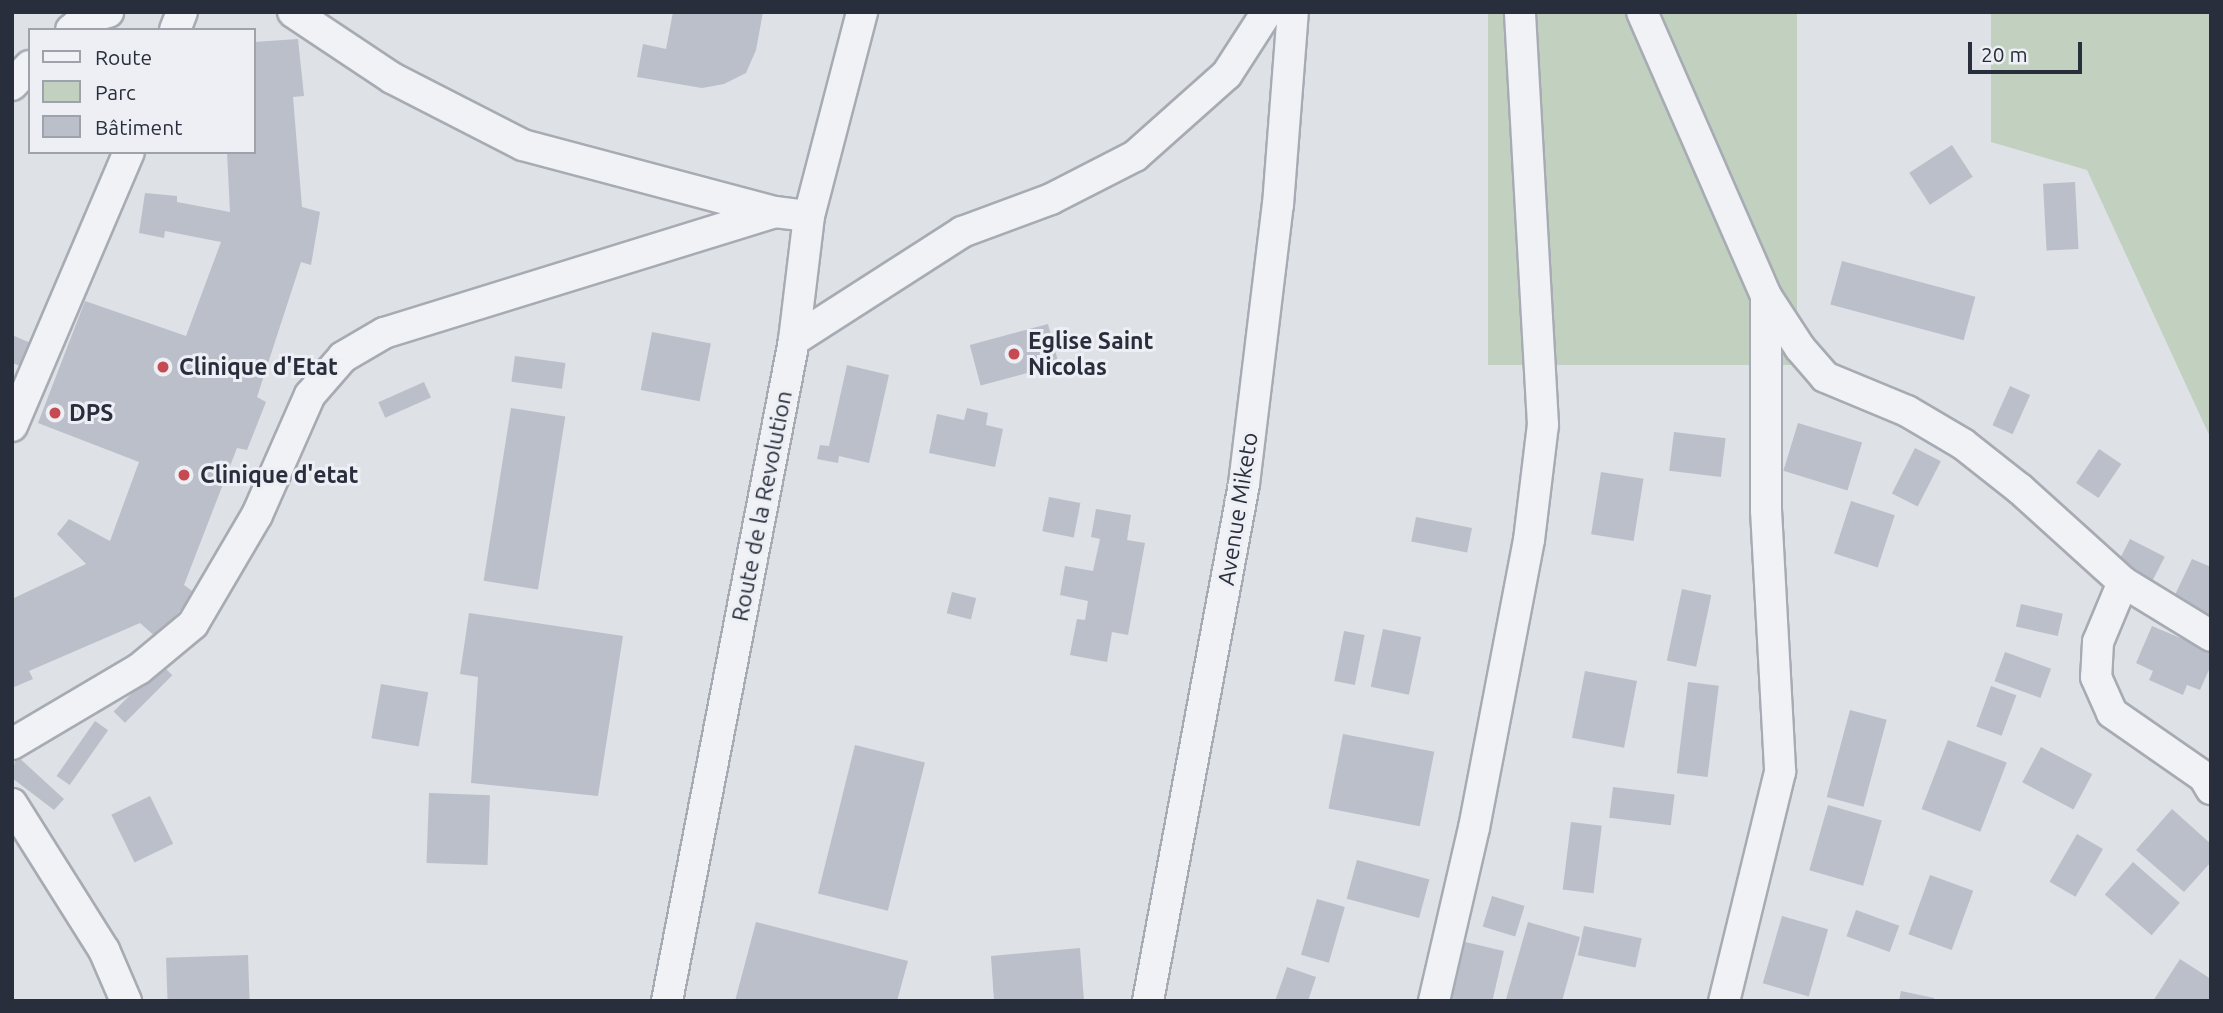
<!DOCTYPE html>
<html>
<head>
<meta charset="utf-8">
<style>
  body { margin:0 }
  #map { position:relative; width:2223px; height:1013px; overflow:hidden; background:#dee1e6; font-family:Ubuntu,sans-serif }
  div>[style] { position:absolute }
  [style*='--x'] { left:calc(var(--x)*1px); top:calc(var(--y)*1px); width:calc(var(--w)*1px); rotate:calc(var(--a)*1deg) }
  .green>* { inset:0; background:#c2d0bf; transform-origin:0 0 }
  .building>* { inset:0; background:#bbbfc9; transform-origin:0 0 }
  .roads { filter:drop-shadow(2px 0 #a7abb3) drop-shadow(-2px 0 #a7abb3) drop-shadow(0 2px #a7abb3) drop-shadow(0 -2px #a7abb3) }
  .street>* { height:30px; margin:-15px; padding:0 15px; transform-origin:15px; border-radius:15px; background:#f0f2f5 }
  .dots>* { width:19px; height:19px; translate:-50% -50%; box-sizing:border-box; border:4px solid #edeff4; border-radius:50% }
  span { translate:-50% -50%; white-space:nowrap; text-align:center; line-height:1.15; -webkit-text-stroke:6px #edeff4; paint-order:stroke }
  .poi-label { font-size:23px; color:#282e3c; font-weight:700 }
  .left { translate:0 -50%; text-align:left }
  .street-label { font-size:23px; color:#282e3c }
  .frame { position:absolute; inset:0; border:14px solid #282e3c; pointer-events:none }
  .legend { position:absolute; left:28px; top:28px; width:228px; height:126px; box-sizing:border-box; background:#edeff4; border:2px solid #9ea2aa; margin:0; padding:9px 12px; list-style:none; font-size:21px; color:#282e3c }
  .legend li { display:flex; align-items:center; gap:14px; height:35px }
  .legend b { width:35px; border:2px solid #9ea2aa }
  .scale { position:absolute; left:1968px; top:42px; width:114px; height:32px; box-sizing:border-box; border:4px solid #282e3c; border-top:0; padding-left:9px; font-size:21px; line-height:24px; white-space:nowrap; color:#282e3c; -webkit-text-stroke:5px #edeff4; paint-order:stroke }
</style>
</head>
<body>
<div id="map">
  <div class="green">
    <div style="left:1488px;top:12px;width:309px;height:353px"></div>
    <div style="clip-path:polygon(1991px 12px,2211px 12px,2211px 439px,2087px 170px,1991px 142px)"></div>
  </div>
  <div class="building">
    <div style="clip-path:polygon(673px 12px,763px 12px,756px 50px,746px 73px,724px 84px,702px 88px,637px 77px,643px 44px,666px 49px)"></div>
    <div style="clip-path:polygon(298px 39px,304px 96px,293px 97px,302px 207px,320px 212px,311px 265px,301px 262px,257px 397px,266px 402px,247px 450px,237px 448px,184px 585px,195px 593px,157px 638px,140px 623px,29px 671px,33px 679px,12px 688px,12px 599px,86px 564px,57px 534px,69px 519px,110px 541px,139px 462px,38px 423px,85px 301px,186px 336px,221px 242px,165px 231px,164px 238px,139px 233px,145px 193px,177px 196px,177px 202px,230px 212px,227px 152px,254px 152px,254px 42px)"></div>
    <div style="left:1952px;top:145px;width:38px;height:51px;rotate:57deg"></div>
    <div style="left:2075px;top:182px;width:67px;height:32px;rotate:87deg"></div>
    <div style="left:1842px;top:261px;width:138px;height:45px;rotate:15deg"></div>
    <div style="left:1048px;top:324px;width:42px;height:81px;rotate:75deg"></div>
    <div style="left:652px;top:332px;width:60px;height:59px;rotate:11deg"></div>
    <div style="clip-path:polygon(12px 335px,33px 344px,23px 367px,12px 363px)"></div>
    <div style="left:515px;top:356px;width:51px;height:26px;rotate:8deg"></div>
    <div style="clip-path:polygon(847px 365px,889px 375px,869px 463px,839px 456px,838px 463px,817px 459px,820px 445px,829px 446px)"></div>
    <div style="left:424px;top:382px;width:17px;height:50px;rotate:66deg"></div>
    <div style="left:2010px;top:386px;width:22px;height:43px;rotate:24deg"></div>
    <div style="left:511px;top:408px;width:55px;height:175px;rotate:9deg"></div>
    <div style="clip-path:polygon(967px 408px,988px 413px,986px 425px,1003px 429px,995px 467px,929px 453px,937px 414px,964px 420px)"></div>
    <div style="left:1798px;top:423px;width:67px;height:50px;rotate:17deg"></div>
    <div style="left:1674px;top:432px;width:52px;height:39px;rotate:7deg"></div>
    <div style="left:1915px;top:448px;width:29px;height:51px;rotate:27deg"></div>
    <div style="left:2099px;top:449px;width:27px;height:41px;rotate:34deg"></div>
    <div style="left:1601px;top:472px;width:43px;height:63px;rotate:9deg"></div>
    <div style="left:1049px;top:497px;width:32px;height:35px;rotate:11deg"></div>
    <div style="left:1851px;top:501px;width:46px;height:55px;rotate:18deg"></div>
    <div style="clip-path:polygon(1096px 509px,1131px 515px,1127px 540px,1145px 543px,1128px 635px,1112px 632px,1107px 662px,1070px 655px,1077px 619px,1085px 620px,1088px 601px,1060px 595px,1065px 566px,1093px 571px,1100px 539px,1091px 537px)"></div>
    <div style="left:1416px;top:517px;width:57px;height:25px;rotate:11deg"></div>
    <div style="left:2130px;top:539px;width:39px;height:27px;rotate:27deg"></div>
    <div style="clip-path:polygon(2192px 559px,2211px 567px,2211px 620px,2172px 601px)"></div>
    <div style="left:1682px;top:589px;width:30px;height:73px;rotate:12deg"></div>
    <div style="left:952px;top:592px;width:25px;height:22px;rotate:14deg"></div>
    <div style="left:2021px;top:604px;width:43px;height:23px;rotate:13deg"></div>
    <div style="clip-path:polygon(469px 613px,623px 636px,598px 796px,471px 783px,478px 677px,460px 674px)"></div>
    <div style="clip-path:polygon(2152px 626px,2211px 651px,2211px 665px,2200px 690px,2187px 685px,2183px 695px,2149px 680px,2153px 671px,2136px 663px)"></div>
    <div style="left:1383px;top:629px;width:39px;height:59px;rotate:12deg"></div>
    <div style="left:1344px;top:631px;width:21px;height:51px;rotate:11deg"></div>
    <div style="left:2005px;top:652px;width:49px;height:31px;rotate:20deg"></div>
    <div style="left:161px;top:664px;width:16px;height:67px;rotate:45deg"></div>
    <div style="left:1585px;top:671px;width:53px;height:68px;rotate:11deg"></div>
    <div style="left:1688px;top:682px;width:31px;height:92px;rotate:7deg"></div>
    <div style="left:381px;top:684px;width:48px;height:55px;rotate:10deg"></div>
    <div style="left:1991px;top:686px;width:27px;height:43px;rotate:20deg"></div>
    <div style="left:1850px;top:710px;width:38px;height:90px;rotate:15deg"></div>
    <div style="left:95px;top:721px;width:16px;height:67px;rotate:35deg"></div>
    <div style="left:1343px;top:734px;width:93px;height:76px;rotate:11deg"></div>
    <div style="left:1948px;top:740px;width:63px;height:74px;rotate:21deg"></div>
    <div style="left:855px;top:745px;width:72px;height:153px;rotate:14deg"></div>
    <div style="left:2041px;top:747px;width:58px;height:40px;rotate:28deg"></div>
    <div style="clip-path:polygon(16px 755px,64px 799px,54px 810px,12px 778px)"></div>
    <div style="left:1613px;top:787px;width:62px;height:31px;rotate:7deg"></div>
    <div style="left:429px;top:793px;width:61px;height:70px;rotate:2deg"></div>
    <div style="left:150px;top:796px;width:53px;height:43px;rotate:64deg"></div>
    <div style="left:1828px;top:805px;width:56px;height:68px;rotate:16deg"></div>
    <div style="clip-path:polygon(2172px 809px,2211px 844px,2211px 862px,2184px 892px,2136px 850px)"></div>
    <div style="left:1571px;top:822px;width:31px;height:68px;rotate:7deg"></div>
    <div style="left:2077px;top:834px;width:30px;height:55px;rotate:30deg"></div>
    <div style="left:1357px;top:860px;width:75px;height:40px;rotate:15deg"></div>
    <div style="left:2133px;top:862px;width:62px;height:43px;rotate:41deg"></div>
    <div style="left:1930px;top:875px;width:46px;height:63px;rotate:20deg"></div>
    <div style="left:1492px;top:896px;width:34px;height:32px;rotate:17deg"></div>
    <div style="left:1317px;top:899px;width:29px;height:58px;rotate:16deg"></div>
    <div style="left:1856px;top:910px;width:46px;height:28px;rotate:20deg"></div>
    <div style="left:1782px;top:916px;width:48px;height:70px;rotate:16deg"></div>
    <div style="clip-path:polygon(756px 922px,908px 961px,897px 1001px,735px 1001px)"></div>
    <div style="clip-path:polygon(1528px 922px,1580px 937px,1562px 1001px,1506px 999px)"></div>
    <div style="left:1584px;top:926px;width:59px;height:30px;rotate:12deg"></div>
    <div style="left:1461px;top:941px;width:44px;height:58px;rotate:13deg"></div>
    <div style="clip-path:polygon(1080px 948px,1084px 1001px,994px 1001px,991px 956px)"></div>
    <div style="left:248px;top:955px;width:46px;height:82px;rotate:88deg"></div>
    <div style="clip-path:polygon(2180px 959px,2211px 979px,2211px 1001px,2153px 1001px)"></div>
    <div style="clip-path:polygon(1287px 967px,1316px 977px,1308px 1001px,1275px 1001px)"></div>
    <div style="clip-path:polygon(1901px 991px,1934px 998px,1934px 1001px,1899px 1001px)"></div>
  </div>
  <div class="roads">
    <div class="street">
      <div style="--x:293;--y:12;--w:119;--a:33.7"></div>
      <div style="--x:392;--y:78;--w:147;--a:27.1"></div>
      <div style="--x:523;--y:145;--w:261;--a:14.9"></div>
      <div style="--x:1642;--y:12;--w:310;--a:66.4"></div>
      <div style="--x:1766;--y:296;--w:214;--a:90"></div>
      <div style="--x:1766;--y:510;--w:262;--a:86.9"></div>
      <div style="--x:1780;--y:772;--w:236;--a:103.7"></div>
      <div style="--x:71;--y:30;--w:19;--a:-39"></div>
      <div style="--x:86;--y:18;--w:23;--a:-15"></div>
      <div style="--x:175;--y:30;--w:19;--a:-69"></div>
      <div style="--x:12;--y:85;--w:26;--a:-47"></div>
      <div style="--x:1766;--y:296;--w:62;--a:56.8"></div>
      <div style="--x:1800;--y:348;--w:38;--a:49"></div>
      <div style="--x:1825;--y:377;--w:89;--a:22.5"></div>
      <div style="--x:1907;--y:411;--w:65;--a:30.5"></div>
      <div style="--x:1963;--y:444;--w:73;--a:38.3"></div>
      <div style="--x:2020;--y:489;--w:139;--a:42.1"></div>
      <div style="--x:2123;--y:582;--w:103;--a:31.5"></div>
      <div style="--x:794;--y:340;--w:200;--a:-32.7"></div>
      <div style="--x:962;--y:232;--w:95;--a:-20.3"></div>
      <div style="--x:1051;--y:199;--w:94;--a:-27.1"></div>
      <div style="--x:1135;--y:156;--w:123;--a:-41.7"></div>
      <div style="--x:1227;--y:74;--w:74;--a:-57.2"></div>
      <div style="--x:12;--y:426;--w:298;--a:-66.9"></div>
      <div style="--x:2123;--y:582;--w:65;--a:112.6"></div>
      <div style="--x:2098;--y:642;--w:35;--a:93"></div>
      <div style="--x:2096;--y:677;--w:39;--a:66"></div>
      <div style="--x:2112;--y:713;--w:112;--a:34.8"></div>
      <div style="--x:2204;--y:777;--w:14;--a:60"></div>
      <div style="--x:12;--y:744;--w:147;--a:-30.6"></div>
      <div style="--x:139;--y:669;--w:70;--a:-39.8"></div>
      <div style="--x:193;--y:624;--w:126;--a:-59.6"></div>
      <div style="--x:257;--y:515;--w:131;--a:-66.2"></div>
      <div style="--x:310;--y:395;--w:50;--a:-49"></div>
      <div style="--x:343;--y:357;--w:48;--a:-30.3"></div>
      <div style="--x:384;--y:333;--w:409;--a:-17.2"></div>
      <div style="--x:775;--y:212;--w:34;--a:7"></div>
      <div style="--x:12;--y:804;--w:173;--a:57.8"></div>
      <div style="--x:104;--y:950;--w:56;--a:66.7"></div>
      <div style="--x:667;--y:1001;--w:673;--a:-79.12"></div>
      <div style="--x:794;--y:340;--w:125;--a:-83.1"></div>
      <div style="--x:809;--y:216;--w:211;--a:-75.4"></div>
      <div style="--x:1148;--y:1001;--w:526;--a:-79.48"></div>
      <div style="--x:1244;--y:484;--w:281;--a:-83.1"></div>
      <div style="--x:1278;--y:205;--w:194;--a:-85.6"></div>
      <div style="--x:1434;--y:1001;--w:178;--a:-77"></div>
      <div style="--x:1474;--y:828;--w:293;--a:-79.2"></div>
      <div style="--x:1529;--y:540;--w:116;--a:-83.1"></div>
      <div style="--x:1543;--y:425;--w:414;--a:-93.2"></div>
    </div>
  </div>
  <div class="dots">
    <div style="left:1014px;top:354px;background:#c54a52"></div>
    <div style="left:163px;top:367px;background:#c54a52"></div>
    <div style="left:55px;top:413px;background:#c54a52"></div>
    <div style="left:184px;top:475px;background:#c54a52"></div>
  </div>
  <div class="poi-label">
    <span class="left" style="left:1028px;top:354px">Eglise Saint<br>Nicolas</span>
    <span class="left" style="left:179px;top:367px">Clinique d'Etat</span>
    <span class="left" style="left:69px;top:413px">DPS</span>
    <span class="left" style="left:200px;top:475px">Clinique d'etat</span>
  </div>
  <div class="street-label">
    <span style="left:762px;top:506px;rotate:-79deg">Route de la Revolution</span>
    <span style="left:1238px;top:509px;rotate:-81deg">Avenue Miketo</span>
  </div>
  <div class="frame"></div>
  <ul class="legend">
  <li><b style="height:9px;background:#f0f2f5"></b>Route</li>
  <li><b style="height:19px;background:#c2d0bf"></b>Parc</li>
  <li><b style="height:19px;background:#bbbfc9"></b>Bâtiment</li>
  </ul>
  <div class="scale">20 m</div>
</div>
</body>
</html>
